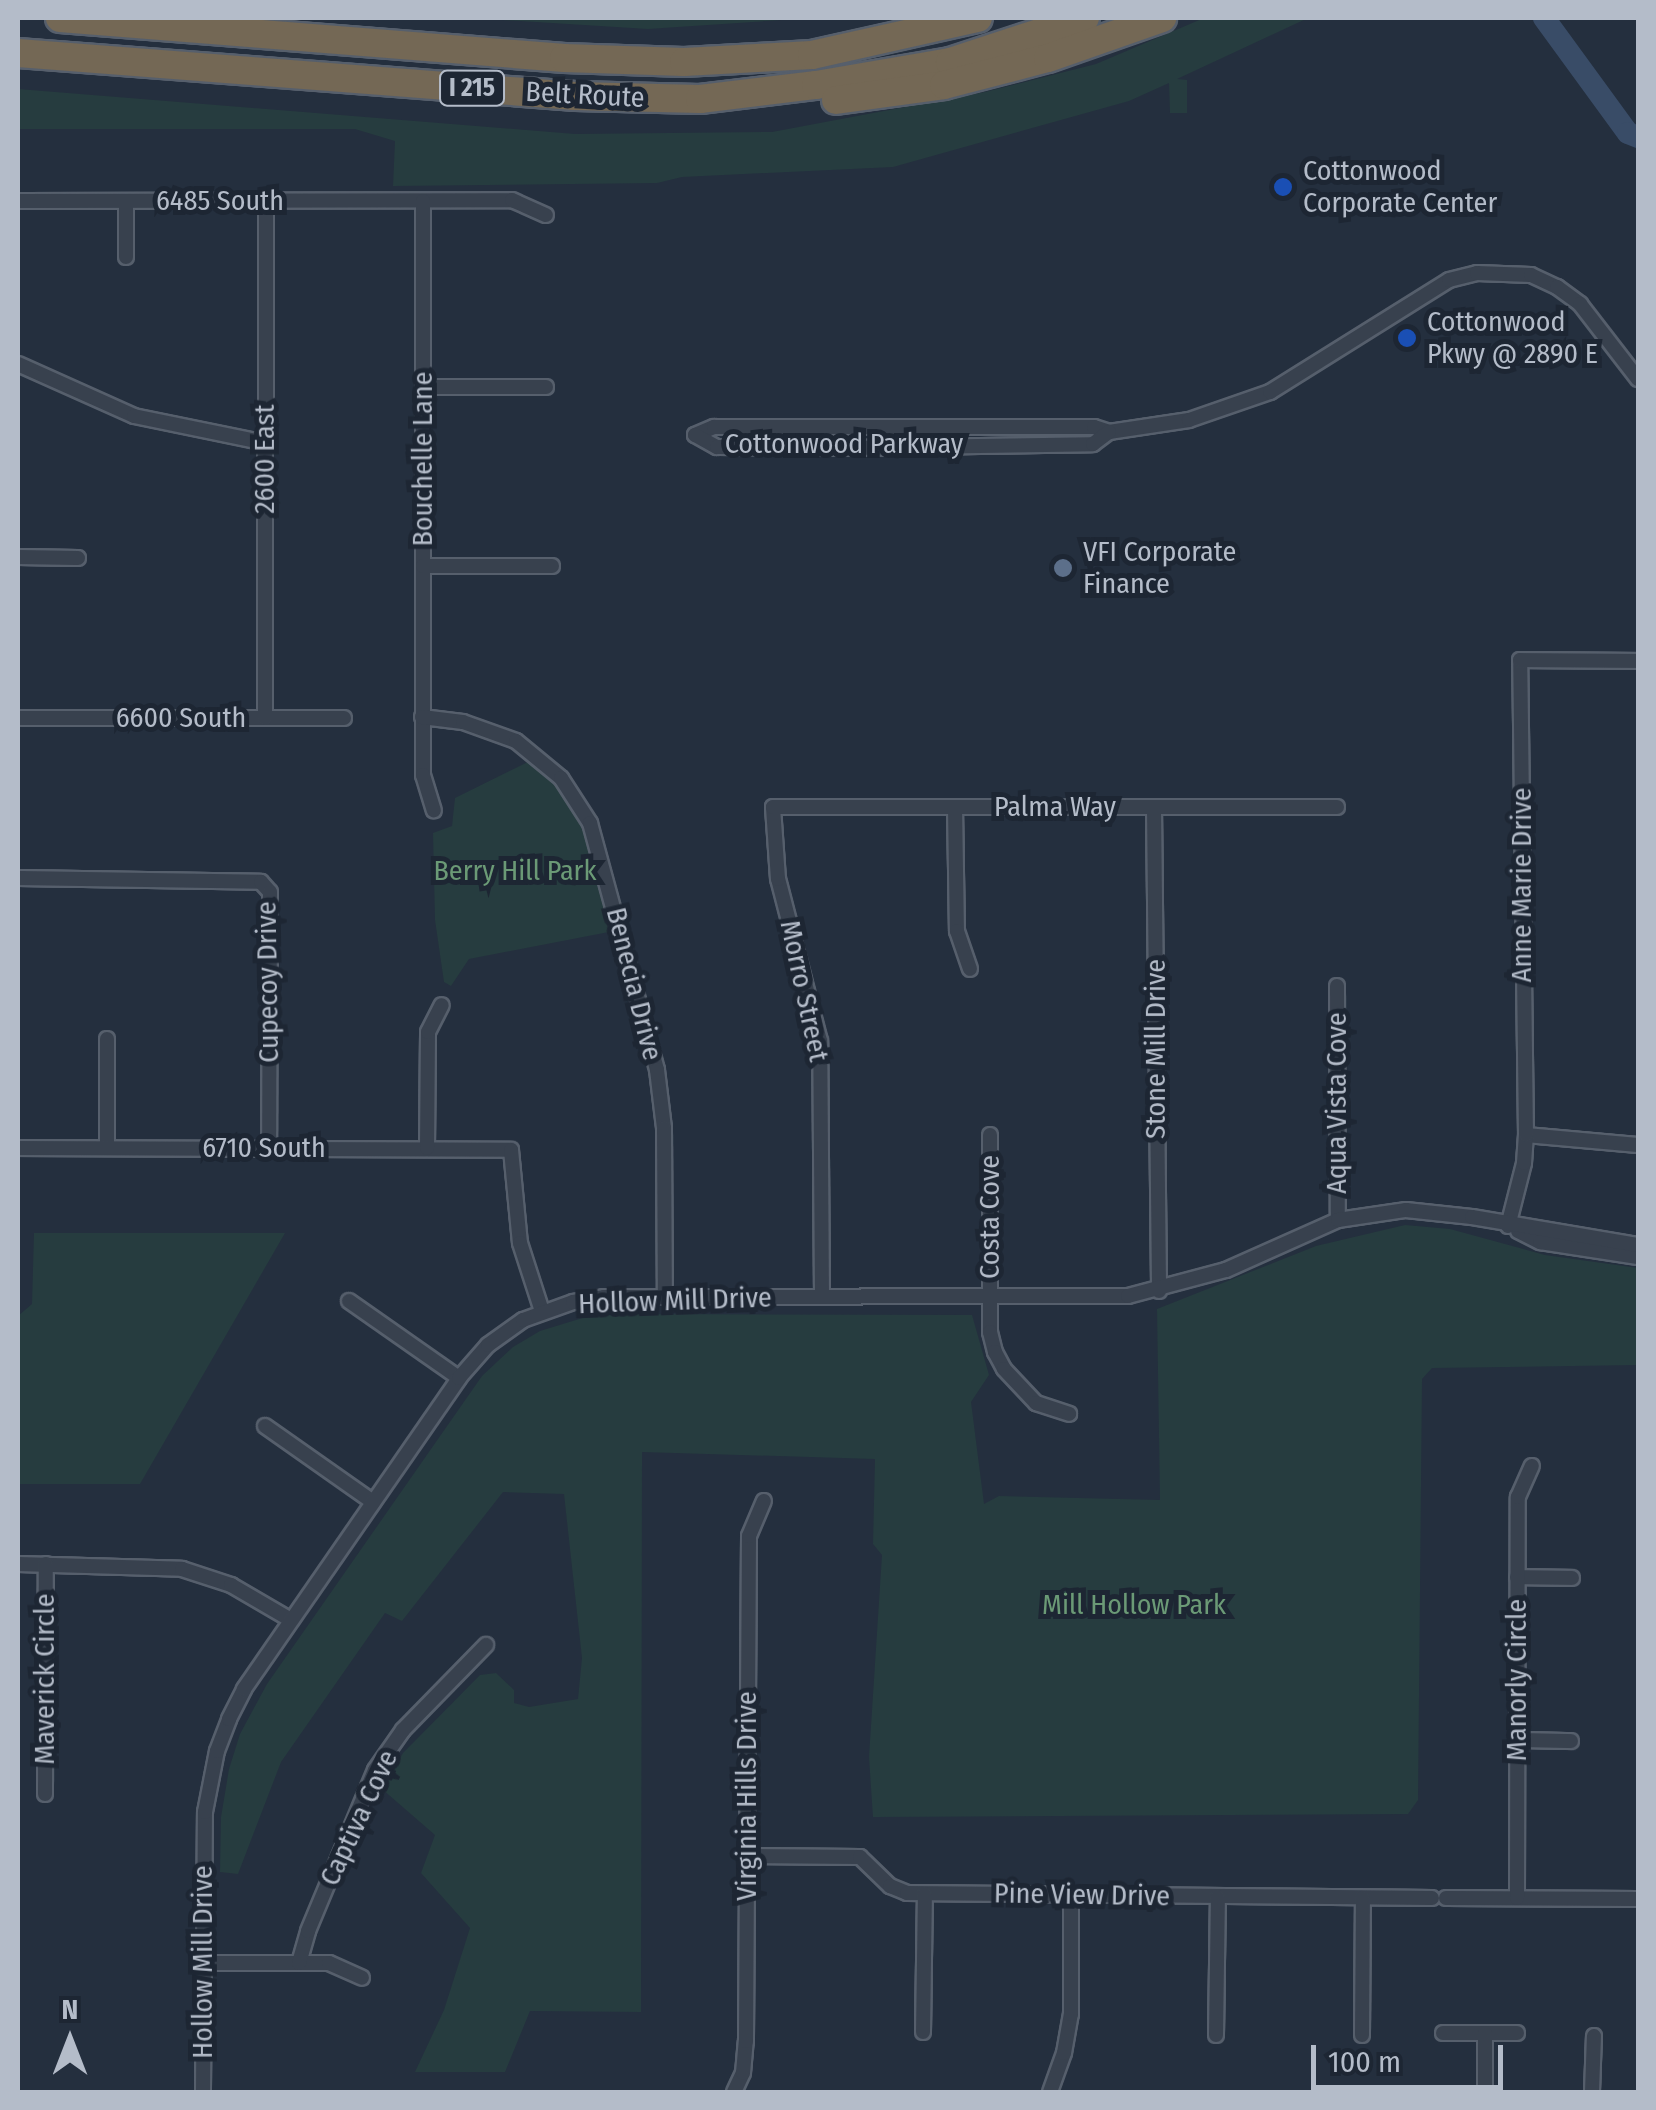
<!DOCTYPE html>
<html>
<head>
<meta charset="utf-8">
<style>
  body { margin:0 }
  #map { position:relative; width:1656px; height:2110px; overflow:hidden; background:#242f3e; font-family:"Fira Sans Condensed",sans-serif }
  div>[style] { position:absolute }
  [style*='--x'] { left:calc(var(--x)*1px); top:calc(var(--y)*1px); width:calc(var(--w)*1px); rotate:calc(var(--a)*1deg) }
  .green>* { inset:0; background:#263c3f }
  .river>* { height:22px; margin:-11px; padding:0 11px; transform-origin:11px; border-radius:11px; background:#394c67 }
  .roads { filter:drop-shadow(2px 0 #565f6c) drop-shadow(-2px 0 #565f6c) drop-shadow(0 2px #565f6c) drop-shadow(0 -2px #565f6c) }
  .minor>* { height:14px; margin:-7px; padding:0 7px; transform-origin:7px; border-radius:7px; background:#38414e }
  .motorway>* { height:28px; margin:-14px; padding:0 14px; transform-origin:14px; border-radius:14px; background:#746855 }
  .dots>* { width:28px; height:28px; translate:-50% -50%; box-sizing:border-box; border:5px solid #1d2633; border-radius:50% }
  span { translate:-50% -50%; white-space:nowrap; text-align:center; line-height:1.15; -webkit-text-stroke:10px #1d2633; paint-order:stroke }
  .shield-label span { padding:2px 8px; background:#1d2633; border:2px solid; border-radius:8px; -webkit-text-stroke-width:0 }
  .shield-label { font-size:25px; color:#b4bcc9; font-weight:700 }
  .street-label { font-size:28px; color:#b4bcc9 }
  .poi-label { font-size:28px; color:#b4bcc9 }
  .left { translate:0 -50%; text-align:left }
  .park-label { font-size:28px; color:#6b9a76 }
  .frame { position:absolute; inset:0; border:20px solid #b4bcc9; pointer-events:none }
  .north { position:absolute; left:20px; top:1990px; width:100px; height:100px; -webkit-text-stroke:8px #1d2633; paint-order:stroke; rotate:0deg; font-size:28px; font-weight:700; line-height:40px; text-align:center; color:#b4bcc9 }
  .north::after { content:''; display:block; margin:auto; width:35px; height:45px; background:#b4bcc9; clip-path:polygon(50% 0,100% 100%,50% 72%,0 100%) }
  .scale { position:absolute; left:1311px; top:2045px; width:192px; height:45px; box-sizing:border-box; border:5px solid #b4bcc9; border-top:0; padding-left:12px; font-size:30px; line-height:35px; white-space:nowrap; color:#b4bcc9; -webkit-text-stroke:8px #1d2633; paint-order:stroke }
</style>
</head>
<body>
<div id="map">
  <div class="green">
    <div style="clip-path:polygon(470px 18px,811px 18px,648px 29px)"></div>
    <div style="clip-path:polygon(1204px 18px,1308px 18px,1177px 79px,1187px 80px,1187px 113px,1170px 113px,1169px 83px,1129px 101px,893px 167px,682px 177px,657px 183px,393px 186px,395px 141px,355px 129px,18px 129px,18px 89px,575px 134px,772px 132px,985px 92px,1096px 64px)"></div>
    <div style="clip-path:polygon(532px 760px,564px 791px,584px 825px,614px 931px,469px 959px,451px 986px,444px 982px,435px 920px,433px 833px,452px 826px,455px 798px)"></div>
    <div style="clip-path:polygon(1405px 1225px,1450px 1229px,1545px 1255px,1638px 1268px,1638px 1365px,1432px 1368px,1422px 1379px,1418px 1800px,1408px 1814px,873px 1817px,869px 1757px,882px 1555px,873px 1544px,875px 1459px,642px 1452px,641px 2012px,530px 2011px,505px 2072px,415px 2072px,444px 2010px,470px 1928px,421px 1873px,435px 1835px,382px 1789px,403px 1753px,480px 1675px,496px 1673px,514px 1690px,514px 1703px,529px 1707px,578px 1699px,582px 1658px,564px 1494px,503px 1492px,402px 1621px,385px 1613px,281px 1762px,238px 1874px,220px 1872px,221px 1817px,229px 1769px,240px 1734px,267px 1684px,482px 1376px,513px 1347px,540px 1331px,589px 1316px,629px 1314px,972px 1315px,989px 1375px,971px 1402px,984px 1504px,999px 1496px,1160px 1500px,1157px 1309px,1316px 1246px)"></div>
    <div style="clip-path:polygon(34px 1233px,285px 1233px,140px 1484px,18px 1484px,18px 1316px,32px 1304px)"></div>
  </div>
  <div class="river">
    <div style="--x:1544;--y:18;--w:142;--a:53.9"></div>
    <div style="--x:1628;--y:133;--w:11;--a:22"></div>
  </div>
  <div class="roads">
    <div class="minor">
      <div style="--x:18;--y:201;--w:494;--a:-0.1"></div>
      <div style="--x:512;--y:200;--w:37;--a:24"></div>
      <div style="--x:126;--y:201;--w:56;--a:90"></div>
      <div style="--x:423;--y:201;--w:574;--a:90"></div>
      <div style="--x:423;--y:775;--w:37;--a:73"></div>
      <div style="--x:18;--y:364;--w:127;--a:24.1"></div>
      <div style="--x:134;--y:416;--w:134;--a:11.6"></div>
      <div style="--x:423;--y:387;--w:123;--a:0"></div>
      <div style="--x:695;--y:435;--w:21;--a:-23"></div>
      <div style="--x:714;--y:427;--w:380;--a:0"></div>
      <div style="--x:1094;--y:427;--w:16;--a:18"></div>
      <div style="--x:1109;--y:432;--w:81;--a:-8.5"></div>
      <div style="--x:1189;--y:420;--w:86;--a:-19.1"></div>
      <div style="--x:1270;--y:392;--w:211;--a:-32"></div>
      <div style="--x:1449;--y:280;--w:29;--a:-14"></div>
      <div style="--x:1477;--y:273;--w:54;--a:2.1"></div>
      <div style="--x:1531;--y:275;--w:29;--a:25"></div>
      <div style="--x:1557;--y:287;--w:29;--a:36"></div>
      <div style="--x:1580;--y:304;--w:95;--a:52.3"></div>
      <div style="--x:695;--y:435;--w:25;--a:29"></div>
      <div style="--x:717;--y:447;--w:134;--a:0.4"></div>
      <div style="--x:851;--y:448;--w:242;--a:-0.9"></div>
      <div style="--x:1093;--y:444;--w:20;--a:-37"></div>
      <div style="--x:18;--y:557;--w:60;--a:1"></div>
      <div style="--x:423;--y:566;--w:129;--a:0"></div>
      <div style="--x:422;--y:717;--w:41;--a:7"></div>
      <div style="--x:463;--y:722;--w:56;--a:19.7"></div>
      <div style="--x:516;--y:741;--w:58;--a:39.4"></div>
      <div style="--x:561;--y:778;--w:54;--a:57.2"></div>
      <div style="--x:590;--y:823;--w:256;--a:74.8"></div>
      <div style="--x:657;--y:1070;--w:58;--a:83.1"></div>
      <div style="--x:664;--y:1128;--w:169;--a:89.7"></div>
      <div style="--x:18;--y:718;--w:326;--a:0"></div>
      <div style="--x:265;--y:718;--w:517;--a:-89.89"></div>
      <div style="--x:955;--y:807;--w:124;--a:89.1"></div>
      <div style="--x:957;--y:931;--w:40;--a:71.1"></div>
      <div style="--x:1154;--y:807;--w:484;--a:89.4"></div>
      <div style="--x:18;--y:878;--w:243;--a:0.9"></div>
      <div style="--x:261;--y:882;--w:13;--a:48"></div>
      <div style="--x:270;--y:892;--w:256;--a:90.2"></div>
      <div style="--x:1337;--y:986;--w:234;--a:89.8"></div>
      <div style="--x:107;--y:1039;--w:109;--a:90"></div>
      <div style="--x:990;--y:1135;--w:197;--a:90"></div>
      <div style="--x:990;--y:1332;--w:21;--a:76"></div>
      <div style="--x:995;--y:1352;--w:19;--a:62"></div>
      <div style="--x:1004;--y:1369;--w:47;--a:46.7"></div>
      <div style="--x:1036;--y:1403;--w:35;--a:18"></div>
      <div style="--x:1526;--y:1135;--w:112;--a:5.1"></div>
      <div style="--x:18;--y:1148;--w:493;--a:0.2"></div>
      <div style="--x:511;--y:1150;--w:93;--a:84.5"></div>
      <div style="--x:520;--y:1243;--w:71;--a:72.1"></div>
      <div style="--x:427;--y:1148;--w:116;--a:-89.5"></div>
      <div style="--x:428;--y:1032;--w:30;--a:-63"></div>
      <div style="--x:1508;--y:1226;--w:65;--a:-75.7"></div>
      <div style="--x:1524;--y:1163;--w:28;--a:-86"></div>
      <div style="--x:1526;--y:1135;--w:475;--a:-90.7"></div>
      <div style="--x:1520;--y:660;--w:118;--a:0.5"></div>
      <div style="--x:1518;--y:1231;--w:25;--a:27"></div>
      <div style="--x:1540;--y:1242;--w:99;--a:8.7"></div>
      <div style="--x:822;--y:1297;--w:256;--a:-90.4"></div>
      <div style="--x:820;--y:1041;--w:167;--a:-104.5"></div>
      <div style="--x:778;--y:879;--w:72;--a:-94"></div>
      <div style="--x:773;--y:807;--w:564;--a:0"></div>
      <div style="--x:349;--y:1301;--w:134;--a:35"></div>
      <div style="--x:265;--y:1426;--w:132;--a:35.1"></div>
      <div style="--x:18;--y:1564;--w:164;--a:1.7"></div>
      <div style="--x:182;--y:1569;--w:52;--a:18.1"></div>
      <div style="--x:231;--y:1585;--w:69;--a:30.3"></div>
      <div style="--x:1517;--y:1577;--w:55;--a:1"></div>
      <div style="--x:1517;--y:1740;--w:54;--a:1.1"></div>
      <div style="--x:45;--y:1794;--w:230;--a:-89.8"></div>
      <div style="--x:747;--y:1856;--w:113;--a:0.5"></div>
      <div style="--x:860;--y:1857;--w:42;--a:44"></div>
      <div style="--x:890;--y:1886;--w:18;--a:22"></div>
      <div style="--x:907;--y:1893;--w:525;--a:0.55"></div>
      <div style="--x:1446;--y:1898;--w:192;--a:0.3"></div>
      <div style="--x:1517;--y:1898;--w:401;--a:-89.9"></div>
      <div style="--x:1518;--y:1497;--w:34;--a:-66"></div>
      <div style="--x:203;--y:1963;--w:126;--a:0"></div>
      <div style="--x:329;--y:1963;--w:36;--a:24"></div>
      <div style="--x:299;--y:1963;--w:33;--a:-74"></div>
      <div style="--x:308;--y:1931;--w:174;--a:-67.4"></div>
      <div style="--x:375;--y:1770;--w:49;--a:-55"></div>
      <div style="--x:403;--y:1730;--w:119;--a:-45.7"></div>
      <div style="--x:923;--y:2032;--w:138;--a:-89.2"></div>
      <div style="--x:1443;--y:2033;--w:74;--a:0"></div>
      <div style="--x:1216;--y:2035;--w:138;--a:-89.2"></div>
      <div style="--x:1362;--y:2035;--w:137;--a:-89.6"></div>
      <div style="--x:203;--y:2092;--w:280;--a:-89.6"></div>
      <div style="--x:205;--y:1812;--w:62;--a:-78.9"></div>
      <div style="--x:217;--y:1751;--w:34;--a:-69"></div>
      <div style="--x:229;--y:1719;--w:34;--a:-63"></div>
      <div style="--x:244;--y:1689;--w:378;--a:-55.3"></div>
      <div style="--x:459;--y:1378;--w:44;--a:-48.7"></div>
      <div style="--x:488;--y:1345;--w:43;--a:-35.5"></div>
      <div style="--x:523;--y:1320;--w:53;--a:-19.8"></div>
      <div style="--x:573;--y:1302;--w:31;--a:-9"></div>
      <div style="--x:604;--y:1297;--w:524;--a:-0.11"></div>
      <div style="--x:1128;--y:1296;--w:101;--a:-14.9"></div>
      <div style="--x:1226;--y:1270;--w:123;--a:-24.1"></div>
      <div style="--x:1338;--y:1220;--w:69;--a:-8.4"></div>
      <div style="--x:1406;--y:1210;--w:66;--a:6.1"></div>
      <div style="--x:1472;--y:1217;--w:168;--a:9.6"></div>
      <div style="--x:734;--y:2092;--w:21;--a:-65"></div>
      <div style="--x:743;--y:2073;--w:32;--a:-85"></div>
      <div style="--x:746;--y:2041;--w:505;--a:-89.66"></div>
      <div style="--x:749;--y:1536;--w:38;--a:-67"></div>
      <div style="--x:1050;--y:2092;--w:41;--a:-70.3"></div>
      <div style="--x:1064;--y:2053;--w:40;--a:-80"></div>
      <div style="--x:1071;--y:2014;--w:119;--a:-90"></div>
      <div style="--x:1485;--y:2092;--w:59;--a:-90"></div>
      <div style="--x:1592;--y:2092;--w:56;--a:-88"></div>
    </div>
    <div class="motorway">
      <div style="--x:60;--y:18;--w:506;--a:4.54"></div>
      <div style="--x:564;--y:58;--w:120;--a:1.9"></div>
      <div style="--x:684;--y:62;--w:128;--a:-3.1"></div>
      <div style="--x:812;--y:55;--w:170;--a:-12.6"></div>
      <div style="--x:18;--y:53;--w:559;--a:4.41"></div>
      <div style="--x:575;--y:96;--w:125;--a:1.4"></div>
      <div style="--x:700;--y:99;--w:117;--a:-6.9"></div>
      <div style="--x:816;--y:85;--w:136;--a:-9.7"></div>
      <div style="--x:950;--y:62;--w:142;--a:-18.1"></div>
      <div style="--x:836;--y:100;--w:109;--a:-7.9"></div>
      <div style="--x:944;--y:85;--w:107;--a:-14.6"></div>
      <div style="--x:1048;--y:58;--w:121;--a:-19.3"></div>
    </div>
  </div>
  <div class="dots">
    <div style="left:1283px;top:187px;background:#1a4fb4"></div>
    <div style="left:1407px;top:338px;background:#1a4fb4"></div>
    <div style="left:1063px;top:568px;background:#5c6f8a"></div>
  </div>
  <div class="shield-label">
    <span style="left:472px;top:88px">I 215</span>
  </div>
  <div class="street-label">
    <span style="left:585px;top:95px;rotate:3deg">Belt Route</span>
    <span style="left:220px;top:201px">6485 South</span>
    <span style="left:844px;top:444px">Cottonwood Parkway</span>
    <span style="left:265px;top:459px;rotate:-90deg">2600 East</span>
    <span style="left:423px;top:459px;rotate:-90deg">Bouchelle Lane</span>
    <span style="left:181px;top:718px">6600 South</span>
    <span style="left:1055px;top:807px">Palma Way</span>
    <span style="left:1522px;top:885px;rotate:-90deg">Anne Marie Drive</span>
    <span style="left:268px;top:982px;rotate:-91deg">Cupecoy Drive</span>
    <span style="left:634px;top:984px;rotate:76deg">Benecia Drive</span>
    <span style="left:804px;top:991px;rotate:78deg">Morro Street</span>
    <span style="left:1156px;top:1049px;rotate:-90deg">Stone Mill Drive</span>
    <span style="left:1337px;top:1103px;rotate:-90deg">Aqua Vista Cove</span>
    <span style="left:264px;top:1148px">6710 South</span>
    <span style="left:990px;top:1217px;rotate:-90deg">Costa Cove</span>
    <span style="left:675px;top:1301px;rotate:-2deg">Hollow Mill Drive</span>
    <span style="left:45px;top:1679px;rotate:-90deg">Maverick Circle</span>
    <span style="left:1517px;top:1680px;rotate:-90deg">Manorly Circle</span>
    <span style="left:747px;top:1796px;rotate:-90deg">Virginia Hills Drive</span>
    <span style="left:359px;top:1818px;rotate:-65deg">Captiva Cove</span>
    <span style="left:1082px;top:1895px;rotate:1deg">Pine View Drive</span>
    <span style="left:203px;top:1962px;rotate:-90deg">Hollow Mill Drive</span>
  </div>
  <div class="poi-label">
    <span class="left" style="left:1303px;top:187px">Cottonwood<br>Corporate Center</span>
    <span class="left" style="left:1427px;top:338px">Cottonwood<br>Pkwy @ 2890 E</span>
    <span class="left" style="left:1083px;top:568px">VFI Corporate<br>Finance</span>
  </div>
  <div class="park-label">
    <span style="left:515px;top:871px">Berry Hill Park</span>
    <span style="left:1134px;top:1605px">Mill Hollow Park</span>
  </div>
  <div class="frame"></div>
  <div class="north">N</div>
  <div class="scale">100 m</div>
</div>
</body>
</html>
